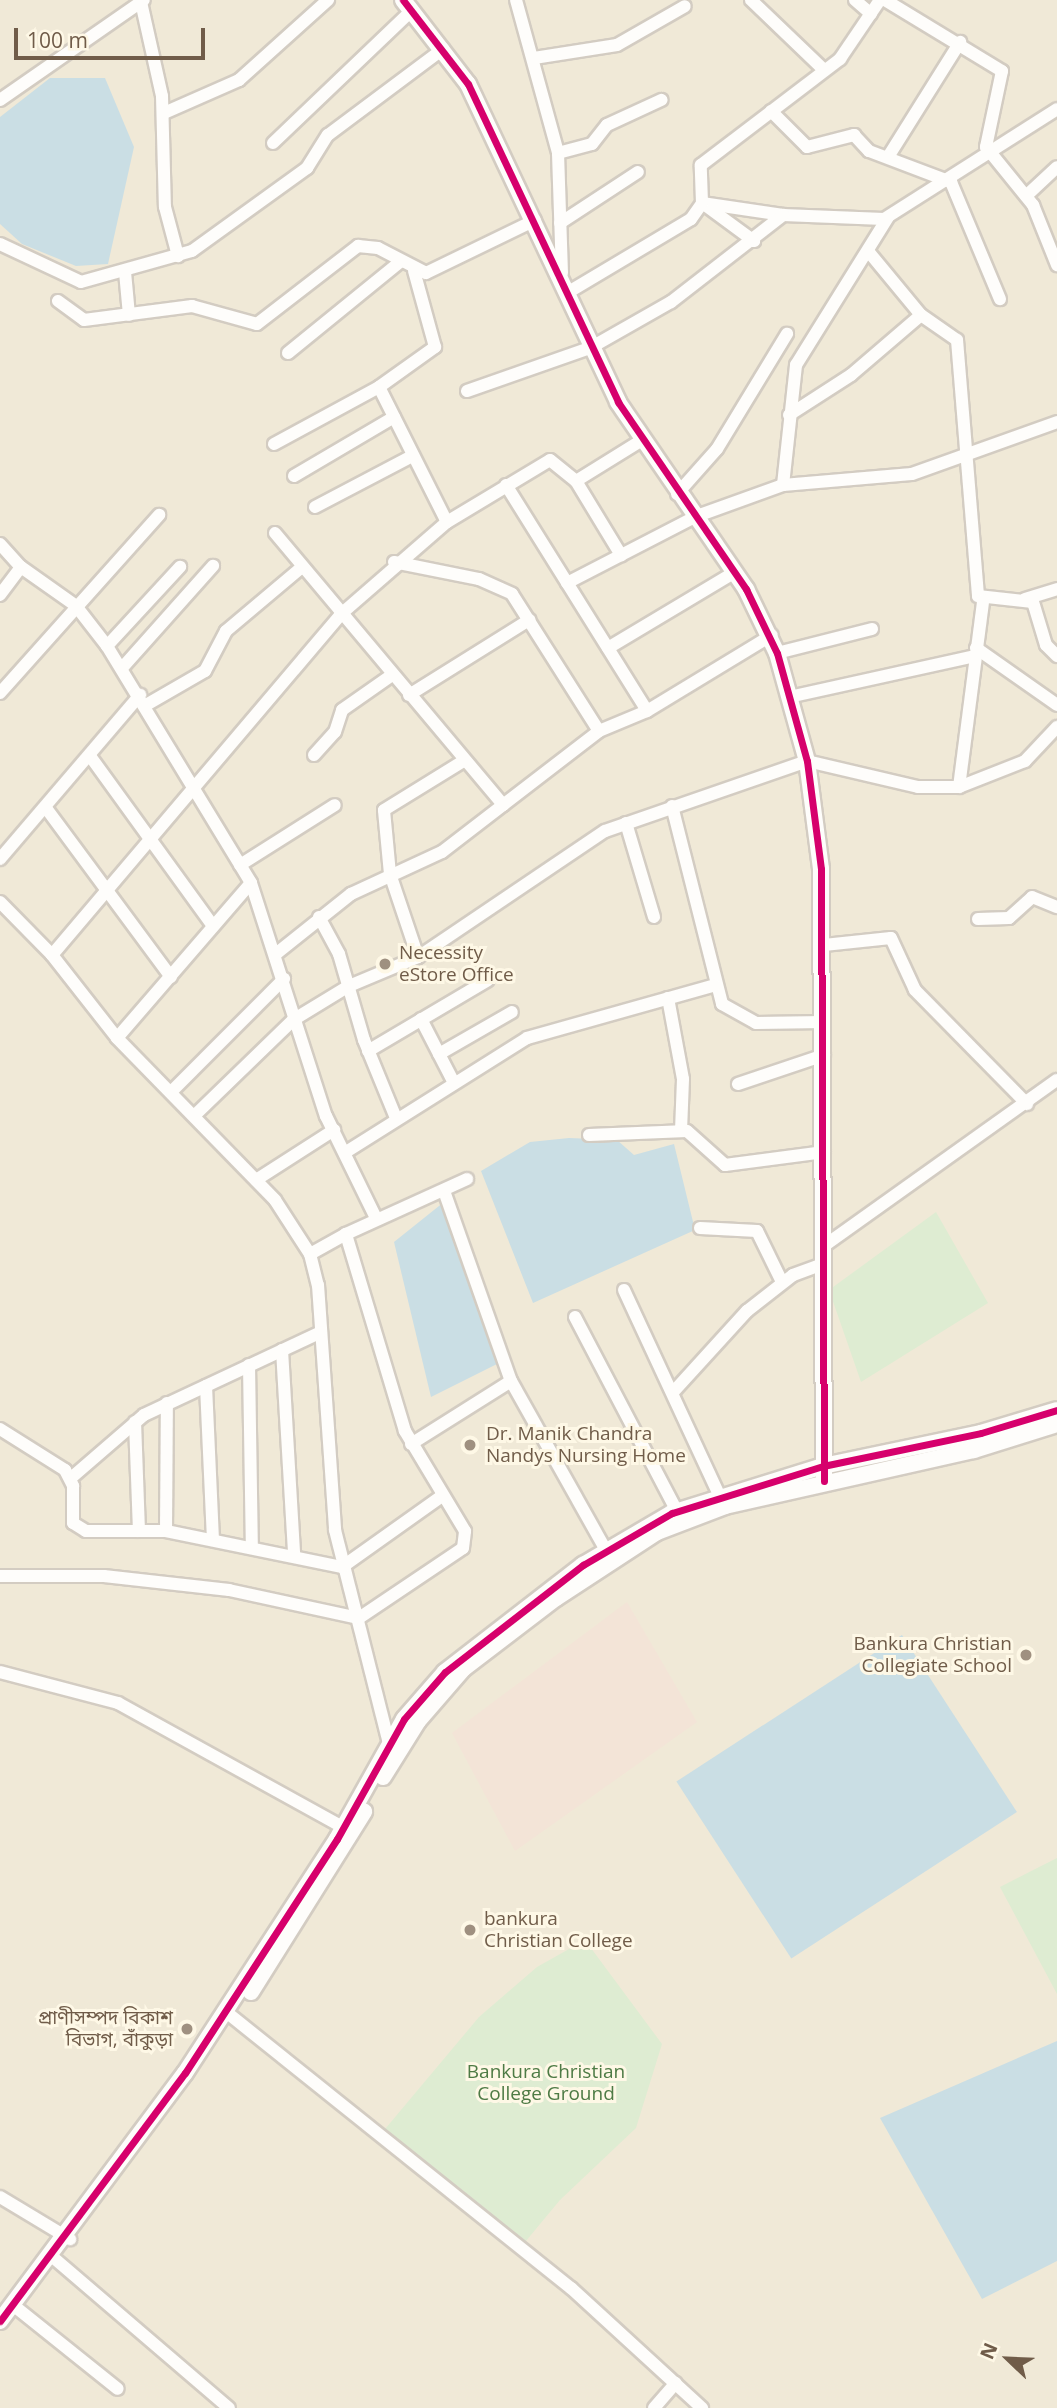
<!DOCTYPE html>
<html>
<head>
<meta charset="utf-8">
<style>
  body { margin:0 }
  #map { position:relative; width:1057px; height:2408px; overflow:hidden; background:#f5f1e7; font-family:"Open Sans","Noto Sans Bengali",sans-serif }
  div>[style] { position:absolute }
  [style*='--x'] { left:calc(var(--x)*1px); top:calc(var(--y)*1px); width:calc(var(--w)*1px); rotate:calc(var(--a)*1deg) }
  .residential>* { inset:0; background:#f0e9d7; transform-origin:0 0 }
  .commercial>* { inset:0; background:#f3e4d7 }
  .green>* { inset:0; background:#deecd2 }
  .water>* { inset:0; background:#cadee4; transform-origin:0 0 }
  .roads { filter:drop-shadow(2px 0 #d3ccc2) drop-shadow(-2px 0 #d3ccc2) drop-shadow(0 2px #d3ccc2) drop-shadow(0 -2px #d3ccc2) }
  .minor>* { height:12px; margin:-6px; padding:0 6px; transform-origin:6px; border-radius:6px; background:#fefdfb }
  .tertiary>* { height:16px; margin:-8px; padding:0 8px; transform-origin:8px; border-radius:8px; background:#fefdfb }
  .cycleway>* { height:7px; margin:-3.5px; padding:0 3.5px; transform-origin:3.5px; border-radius:3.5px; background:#d6006c }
  .dots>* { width:19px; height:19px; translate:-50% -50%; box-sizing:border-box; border:4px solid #fef8e6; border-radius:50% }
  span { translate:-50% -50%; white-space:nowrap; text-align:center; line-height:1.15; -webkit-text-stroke:6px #fef8e6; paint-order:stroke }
  .poi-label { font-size:19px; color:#705c49 }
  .left { translate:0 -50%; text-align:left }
  .right { translate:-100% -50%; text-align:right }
  .park-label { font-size:19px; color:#4e7b45 }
  .north { position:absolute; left:973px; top:2324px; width:70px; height:70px; -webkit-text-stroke:5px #fef8e6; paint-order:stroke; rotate:293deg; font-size:19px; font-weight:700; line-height:28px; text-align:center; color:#705c49 }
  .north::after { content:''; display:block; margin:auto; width:24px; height:32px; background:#705c49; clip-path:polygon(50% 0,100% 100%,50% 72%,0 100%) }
  .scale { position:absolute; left:14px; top:28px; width:191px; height:32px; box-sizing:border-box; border:4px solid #705c49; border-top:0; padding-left:9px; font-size:21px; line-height:24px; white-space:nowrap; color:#705c49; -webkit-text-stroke:5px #fef8e6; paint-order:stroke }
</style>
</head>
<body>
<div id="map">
  <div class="residential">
    <div style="left:0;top:0;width:1057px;height:2408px"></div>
  </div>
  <div class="commercial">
    <div style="clip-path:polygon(627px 1602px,697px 1722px,515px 1851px,452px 1733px)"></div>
  </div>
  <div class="green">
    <div style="clip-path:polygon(936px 1212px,988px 1303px,861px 1382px,829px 1290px)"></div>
    <div style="clip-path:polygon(1057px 1858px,1057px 1994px,1000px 1887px)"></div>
    <div style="clip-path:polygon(585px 1940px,662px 2044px,636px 2128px,560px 2200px,516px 2253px,375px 2141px,479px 2017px,537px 1967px)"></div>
  </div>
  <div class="water">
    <div style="clip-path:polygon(50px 78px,105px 78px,134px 147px,108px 264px,76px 266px,22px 244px,0 224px,0 117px)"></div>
    <div style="clip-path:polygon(569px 1138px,617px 1140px,634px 1155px,674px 1144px,695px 1230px,533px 1303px,481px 1171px,530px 1142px)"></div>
    <div style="clip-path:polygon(444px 1202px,499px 1363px,431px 1397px,394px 1242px)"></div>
    <div style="left:902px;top:1635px;width:211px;height:269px;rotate:57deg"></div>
    <div style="clip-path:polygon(1057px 2041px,1057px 2261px,982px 2299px,880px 2118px)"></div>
  </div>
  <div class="roads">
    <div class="minor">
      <div style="--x:516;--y:0;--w:159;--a:74.6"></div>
      <div style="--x:558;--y:153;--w:120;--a:88.1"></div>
      <div style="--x:751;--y:0;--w:101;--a:43.8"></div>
      <div style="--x:855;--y:0;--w:21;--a:41"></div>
      <div style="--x:885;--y:0;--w:137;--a:31.3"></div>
      <div style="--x:1002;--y:71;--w:78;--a:101.9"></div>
      <div style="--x:986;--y:147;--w:75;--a:51"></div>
      <div style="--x:1033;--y:205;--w:65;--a:68.2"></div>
      <div style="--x:141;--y:2;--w:96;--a:77.4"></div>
      <div style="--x:162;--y:96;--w:111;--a:88.5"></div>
      <div style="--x:165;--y:207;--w:51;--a:75.1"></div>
      <div style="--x:534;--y:58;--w:84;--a:-8.9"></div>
      <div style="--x:617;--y:45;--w:78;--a:-29.8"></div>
      <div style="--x:0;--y:100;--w:175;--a:-34.8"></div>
      <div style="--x:771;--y:111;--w:51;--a:45"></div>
      <div style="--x:807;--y:147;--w:49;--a:-14.3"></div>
      <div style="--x:854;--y:135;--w:22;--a:47"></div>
      <div style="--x:869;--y:151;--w:88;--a:20.7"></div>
      <div style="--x:951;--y:182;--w:127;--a:67.3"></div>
      <div style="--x:164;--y:113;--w:82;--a:-23.7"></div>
      <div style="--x:239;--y:80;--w:120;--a:-42"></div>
      <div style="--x:273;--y:143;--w:192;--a:-43.7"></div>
      <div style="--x:558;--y:153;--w:35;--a:-15"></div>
      <div style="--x:592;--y:144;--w:24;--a:-52"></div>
      <div style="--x:607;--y:125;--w:60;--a:-24.8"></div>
      <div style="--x:888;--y:157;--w:136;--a:-57.9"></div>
      <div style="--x:1026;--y:196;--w:42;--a:-43.1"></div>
      <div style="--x:702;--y:203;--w:82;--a:8.4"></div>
      <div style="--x:783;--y:215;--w:101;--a:2.3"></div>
      <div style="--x:884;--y:219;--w:205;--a:-32.4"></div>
      <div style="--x:705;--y:205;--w:61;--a:36.3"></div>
      <div style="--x:560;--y:223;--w:93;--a:-33.2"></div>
      <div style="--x:0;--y:244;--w:89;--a:25.1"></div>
      <div style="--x:81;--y:282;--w:115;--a:-15.6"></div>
      <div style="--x:192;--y:251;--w:142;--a:-35.8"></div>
      <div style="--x:307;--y:168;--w:39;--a:-58"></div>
      <div style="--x:328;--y:135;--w:144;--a:-36.8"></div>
      <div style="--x:868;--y:251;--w:83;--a:50.4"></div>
      <div style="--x:921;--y:315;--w:44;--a:34.8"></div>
      <div style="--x:957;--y:340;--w:257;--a:85.3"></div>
      <div style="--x:978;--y:596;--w:55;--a:6.2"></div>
      <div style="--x:1033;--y:602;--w:45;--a:73.2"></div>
      <div style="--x:1046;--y:645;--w:16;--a:45"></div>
      <div style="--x:125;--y:272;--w:43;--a:84.7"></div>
      <div style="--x:567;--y:293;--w:144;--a:-30.8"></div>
      <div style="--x:691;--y:219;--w:19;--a:-55"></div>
      <div style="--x:702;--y:203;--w:38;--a:-92"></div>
      <div style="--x:701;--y:165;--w:175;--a:-37.3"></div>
      <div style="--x:840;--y:59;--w:71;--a:-55.9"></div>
      <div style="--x:58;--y:301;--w:32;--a:36"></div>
      <div style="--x:84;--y:320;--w:109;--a:-7.4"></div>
      <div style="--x:192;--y:306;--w:67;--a:15.5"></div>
      <div style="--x:257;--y:324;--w:128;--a:-37.7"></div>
      <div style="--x:358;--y:246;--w:20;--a:6"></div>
      <div style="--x:378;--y:248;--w:54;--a:27.5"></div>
      <div style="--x:426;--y:273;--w:121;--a:-25.9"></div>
      <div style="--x:288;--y:353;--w:144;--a:-39.1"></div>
      <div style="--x:379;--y:387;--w:151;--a:63.3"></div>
      <div style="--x:467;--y:391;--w:130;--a:-19.3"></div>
      <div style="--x:590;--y:348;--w:93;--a:-29.6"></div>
      <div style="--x:671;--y:302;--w:142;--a:-37.8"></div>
      <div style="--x:789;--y:415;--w:74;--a:-32.8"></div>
      <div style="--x:851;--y:375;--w:92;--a:-40.6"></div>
      <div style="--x:274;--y:444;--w:119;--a:-28.5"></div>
      <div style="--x:379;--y:387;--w:69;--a:-35.5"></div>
      <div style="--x:435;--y:347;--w:79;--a:-105.4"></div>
      <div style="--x:294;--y:476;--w:116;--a:-30.5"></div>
      <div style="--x:576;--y:481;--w:78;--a:-31.8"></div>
      <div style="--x:506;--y:485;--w:266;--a:58"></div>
      <div style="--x:783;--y:485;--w:121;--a:-83.8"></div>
      <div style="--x:796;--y:365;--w:174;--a:-58.1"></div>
      <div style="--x:677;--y:494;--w:60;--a:-48.4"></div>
      <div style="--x:717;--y:449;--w:135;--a:-58.7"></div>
      <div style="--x:315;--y:507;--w:110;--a:-27.7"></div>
      <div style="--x:275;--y:533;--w:355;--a:50"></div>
      <div style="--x:503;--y:805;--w:121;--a:-37.6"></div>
      <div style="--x:599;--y:731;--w:52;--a:-22.6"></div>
      <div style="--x:647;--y:711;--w:146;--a:-31.3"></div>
      <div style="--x:0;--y:544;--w:31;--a:48"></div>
      <div style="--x:21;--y:567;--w:35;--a:127"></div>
      <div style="--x:394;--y:562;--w:87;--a:11.3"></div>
      <div style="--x:479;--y:579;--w:36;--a:24"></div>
      <div style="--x:512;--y:594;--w:162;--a:57.6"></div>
      <div style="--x:21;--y:567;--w:67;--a:35.3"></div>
      <div style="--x:76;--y:606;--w:51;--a:52.2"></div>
      <div style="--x:107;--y:646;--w:277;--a:58.7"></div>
      <div style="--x:251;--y:883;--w:245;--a:72.2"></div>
      <div style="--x:326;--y:1116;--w:114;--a:63.9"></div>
      <div style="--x:567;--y:583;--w:146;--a:-27.3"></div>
      <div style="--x:697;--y:516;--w:91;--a:-19.8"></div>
      <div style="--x:783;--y:485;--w:129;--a:-4.9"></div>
      <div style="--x:912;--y:474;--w:154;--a:-19.7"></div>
      <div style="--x:1025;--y:599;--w:34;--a:-17"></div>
      <div style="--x:107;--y:646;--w:108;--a:-47.3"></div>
      <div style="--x:608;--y:648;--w:148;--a:-30.9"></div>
      <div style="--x:976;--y:648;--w:99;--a:35.1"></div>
      <div style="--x:777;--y:653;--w:98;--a:-14.2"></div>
      <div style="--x:122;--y:668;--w:137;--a:-48.3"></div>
      <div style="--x:0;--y:693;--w:239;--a:-48.2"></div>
      <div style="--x:409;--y:695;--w:142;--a:-32"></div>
      <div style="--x:789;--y:697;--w:190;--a:-12.4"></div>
      <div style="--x:146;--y:705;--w:68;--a:-30"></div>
      <div style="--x:205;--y:671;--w:45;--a:-62.3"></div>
      <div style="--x:226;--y:631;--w:99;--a:-40.1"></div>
      <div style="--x:314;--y:755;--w:31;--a:-48"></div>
      <div style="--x:335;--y:732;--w:23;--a:-72"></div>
      <div style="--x:342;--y:710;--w:61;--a:-35"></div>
      <div style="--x:90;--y:756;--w:210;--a:54.1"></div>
      <div style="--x:959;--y:787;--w:188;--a:-82.6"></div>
      <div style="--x:672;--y:806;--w:204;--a:75.8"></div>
      <div style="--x:722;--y:1004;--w:39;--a:29"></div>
      <div style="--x:756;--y:1023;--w:68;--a:-0.8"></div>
      <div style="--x:46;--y:808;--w:210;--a:53.5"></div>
      <div style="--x:626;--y:823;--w:98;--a:73.4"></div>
      <div style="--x:0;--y:859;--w:216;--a:-49.5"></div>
      <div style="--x:240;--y:865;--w:112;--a:-32.3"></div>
      <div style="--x:0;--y:902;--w:74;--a:45.5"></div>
      <div style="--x:52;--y:955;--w:105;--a:51.9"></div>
      <div style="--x:117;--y:1038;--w:226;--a:45.7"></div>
      <div style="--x:275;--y:1200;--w:64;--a:57.1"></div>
      <div style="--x:310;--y:1254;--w:32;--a:76"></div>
      <div style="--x:318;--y:1285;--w:246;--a:86"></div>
      <div style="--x:335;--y:1530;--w:225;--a:75.8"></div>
      <div style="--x:319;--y:917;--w:42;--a:61.6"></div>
      <div style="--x:339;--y:954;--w:90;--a:73.8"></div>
      <div style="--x:364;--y:1040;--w:84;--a:67.7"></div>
      <div style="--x:978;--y:919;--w:31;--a:-2"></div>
      <div style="--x:1009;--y:918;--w:31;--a:-42"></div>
      <div style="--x:1032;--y:897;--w:27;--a:22"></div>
      <div style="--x:824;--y:945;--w:67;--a:-6"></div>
      <div style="--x:891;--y:938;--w:57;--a:65.2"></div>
      <div style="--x:915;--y:990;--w:160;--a:45.5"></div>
      <div style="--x:277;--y:953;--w:95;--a:-38.6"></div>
      <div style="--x:351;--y:894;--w:100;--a:-24.8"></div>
      <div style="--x:442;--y:852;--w:77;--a:-37.6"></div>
      <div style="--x:52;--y:955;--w:447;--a:-49.7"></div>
      <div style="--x:341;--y:614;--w:140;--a:-41"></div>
      <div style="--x:447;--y:522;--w:120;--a:-31"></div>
      <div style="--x:550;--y:460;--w:33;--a:39"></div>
      <div style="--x:576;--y:481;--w:87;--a:58.7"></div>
      <div style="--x:418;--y:957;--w:88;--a:-108.6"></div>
      <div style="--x:390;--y:874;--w:64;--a:-95.4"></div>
      <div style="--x:384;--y:810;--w:95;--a:-31.7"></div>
      <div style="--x:668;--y:998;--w:82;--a:79.5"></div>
      <div style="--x:683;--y:1079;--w:52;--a:92.2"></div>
      <div style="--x:421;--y:1019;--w:70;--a:62.7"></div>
      <div style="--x:117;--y:1038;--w:205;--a:-49.2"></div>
      <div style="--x:368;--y:1051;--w:139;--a:-30.6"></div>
      <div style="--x:439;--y:1054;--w:84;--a:-29.9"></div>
      <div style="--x:738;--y:1084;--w:91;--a:-18.6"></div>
      <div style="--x:171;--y:1092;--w:160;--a:-45"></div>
      <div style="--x:195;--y:1115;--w:136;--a:-44.1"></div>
      <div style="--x:293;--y:1020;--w:66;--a:-31.3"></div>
      <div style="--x:349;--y:986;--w:75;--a:-22.8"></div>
      <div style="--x:418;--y:957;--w:225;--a:-34"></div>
      <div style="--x:605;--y:831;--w:214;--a:-19.1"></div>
      <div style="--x:807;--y:761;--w:114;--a:13.2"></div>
      <div style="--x:918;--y:787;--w:41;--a:0"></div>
      <div style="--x:959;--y:787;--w:71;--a:-21.5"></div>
      <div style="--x:1025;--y:761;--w:47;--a:-46.7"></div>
      <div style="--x:589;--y:1135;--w:98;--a:-2.3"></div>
      <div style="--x:687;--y:1131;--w:51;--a:41.8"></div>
      <div style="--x:725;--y:1165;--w:100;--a:-7.5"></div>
      <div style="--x:346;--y:1152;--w:214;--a:-32.2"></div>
      <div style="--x:527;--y:1038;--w:195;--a:-15.7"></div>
      <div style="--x:256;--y:1180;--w:93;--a:-32.7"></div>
      <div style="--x:444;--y:1191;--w:201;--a:70.6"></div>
      <div style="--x:511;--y:1381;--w:204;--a:60.7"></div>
      <div style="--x:700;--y:1228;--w:57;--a:3"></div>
      <div style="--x:757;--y:1231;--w:57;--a:63.9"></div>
      <div style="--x:346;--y:1234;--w:133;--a:-24.4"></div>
      <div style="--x:824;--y:1246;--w:286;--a:-35.5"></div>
      <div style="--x:624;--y:1290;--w:226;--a:65.1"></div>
      <div style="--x:575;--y:1317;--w:219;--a:62.3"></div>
      <div style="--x:282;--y:1350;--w:205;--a:86.6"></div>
      <div style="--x:249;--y:1365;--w:181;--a:89.1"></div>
      <div style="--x:206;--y:1386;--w:154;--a:87.4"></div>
      <div style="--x:675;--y:1390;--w:107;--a:-47.7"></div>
      <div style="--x:747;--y:1311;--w:58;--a:-38"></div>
      <div style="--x:793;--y:1275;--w:33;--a:-20"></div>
      <div style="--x:135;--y:1422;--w:109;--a:87.9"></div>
      <div style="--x:0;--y:1429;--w:77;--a:32.2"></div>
      <div style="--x:65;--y:1470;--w:18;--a:63"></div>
      <div style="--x:73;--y:1486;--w:37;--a:90"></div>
      <div style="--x:73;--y:1523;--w:15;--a:32"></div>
      <div style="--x:86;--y:1531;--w:80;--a:0"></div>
      <div style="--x:166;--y:1531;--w:180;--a:11.6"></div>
      <div style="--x:342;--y:1567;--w:123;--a:-35.4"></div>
      <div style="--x:411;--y:1444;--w:118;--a:-32.2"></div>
      <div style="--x:71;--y:1478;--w:96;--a:-40.8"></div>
      <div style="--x:144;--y:1415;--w:195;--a:-25.1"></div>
      <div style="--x:166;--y:1531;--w:128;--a:-89.6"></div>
      <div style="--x:0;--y:1576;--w:104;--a:0"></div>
      <div style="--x:104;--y:1576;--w:126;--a:6.4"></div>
      <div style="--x:229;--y:1590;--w:133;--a:12.2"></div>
      <div style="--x:359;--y:1618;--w:125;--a:-33.9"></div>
      <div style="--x:463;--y:1548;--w:17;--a:-83"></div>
      <div style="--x:465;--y:1531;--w:117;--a:-121"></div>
      <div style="--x:405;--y:1431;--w:206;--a:-106.7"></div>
      <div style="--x:346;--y:1234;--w:41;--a:150.9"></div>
      <div style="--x:0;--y:1672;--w:122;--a:14.7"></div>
      <div style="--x:118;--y:1703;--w:257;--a:28.9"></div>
      <div style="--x:225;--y:2011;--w:443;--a:38.7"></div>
      <div style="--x:571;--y:2288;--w:178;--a:42.5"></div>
      <div style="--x:0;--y:2197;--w:82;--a:31"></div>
      <div style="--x:55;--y:2259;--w:229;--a:40.6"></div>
      <div style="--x:13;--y:2305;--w:134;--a:38.7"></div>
      <div style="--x:654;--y:2408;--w:33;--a:-49"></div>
    </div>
    <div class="tertiary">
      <div style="--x:403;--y:0;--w:106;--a:52.3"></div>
      <div style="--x:468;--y:84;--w:352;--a:64.7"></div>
      <div style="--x:618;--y:402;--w:227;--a:55.6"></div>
      <div style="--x:746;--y:589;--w:71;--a:64.2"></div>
      <div style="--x:777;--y:653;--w:112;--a:74.5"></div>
      <div style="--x:807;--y:761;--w:109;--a:82.6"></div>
      <div style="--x:821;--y:869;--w:612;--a:89.72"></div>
      <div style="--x:383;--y:1777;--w:66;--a:-58"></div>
      <div style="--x:418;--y:1721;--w:69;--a:-49.1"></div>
      <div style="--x:463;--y:1669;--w:117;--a:-37.4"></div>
      <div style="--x:556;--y:1598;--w:121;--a:-33.2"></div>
      <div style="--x:657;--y:1532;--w:73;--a:-20.9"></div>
      <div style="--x:725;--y:1506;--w:255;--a:-12.7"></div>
      <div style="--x:974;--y:1450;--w:87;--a:-17.4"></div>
      <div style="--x:251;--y:1992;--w:213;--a:-57.9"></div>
      <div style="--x:0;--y:2321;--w:309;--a:-53.3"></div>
      <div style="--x:185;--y:2073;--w:279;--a:-57"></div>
      <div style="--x:337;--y:1839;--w:137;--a:-60.8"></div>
      <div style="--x:404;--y:1719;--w:62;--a:-48.9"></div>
      <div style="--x:445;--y:1672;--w:175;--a:-37.8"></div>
      <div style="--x:583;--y:1565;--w:103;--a:-30.3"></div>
      <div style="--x:672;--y:1513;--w:158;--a:-17.3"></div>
      <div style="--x:823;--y:1466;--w:161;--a:-11.8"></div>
      <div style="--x:981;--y:1433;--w:79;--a:-16.8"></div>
    </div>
  </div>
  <div class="cycleway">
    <div style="--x:403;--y:0;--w:106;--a:52.3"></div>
    <div style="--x:468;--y:84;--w:352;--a:64.7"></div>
    <div style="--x:618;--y:402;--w:227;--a:55.6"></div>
    <div style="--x:746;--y:589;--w:71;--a:64.2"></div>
    <div style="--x:777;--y:653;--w:112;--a:74.5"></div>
    <div style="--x:807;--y:761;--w:109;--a:82.6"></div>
    <div style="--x:821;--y:869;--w:612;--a:89.72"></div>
    <div style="--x:0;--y:2321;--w:309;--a:-53.3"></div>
    <div style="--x:185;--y:2073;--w:279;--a:-57"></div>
    <div style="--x:337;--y:1839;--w:137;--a:-60.8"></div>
    <div style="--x:404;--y:1719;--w:62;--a:-48.9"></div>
    <div style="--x:445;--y:1672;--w:175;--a:-37.8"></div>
    <div style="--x:583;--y:1565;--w:103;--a:-30.3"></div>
    <div style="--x:672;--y:1513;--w:158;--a:-17.3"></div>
    <div style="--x:823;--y:1466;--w:161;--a:-11.8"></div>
    <div style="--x:981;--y:1433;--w:79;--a:-16.8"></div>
  </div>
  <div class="dots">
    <div style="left:385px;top:964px;background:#9f9080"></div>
    <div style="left:470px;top:1445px;background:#9f9080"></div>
    <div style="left:1026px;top:1655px;background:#9f9080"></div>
    <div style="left:470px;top:1930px;background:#9f9080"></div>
    <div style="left:187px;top:2029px;background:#9f9080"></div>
  </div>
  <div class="poi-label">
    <span class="left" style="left:399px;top:964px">Necessity<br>eStore Office</span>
    <span class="left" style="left:486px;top:1445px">Dr. Manik Chandra<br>Nandys Nursing Home</span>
    <span class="right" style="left:1012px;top:1655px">Bankura Christian<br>Collegiate School</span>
    <span class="left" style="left:484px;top:1930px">bankura<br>Christian College</span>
    <span class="right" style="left:173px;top:2029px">প্রাণীসম্পদ বিকাশ<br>বিভাগ, বাঁকুড়া</span>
  </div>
  <div class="park-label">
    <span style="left:546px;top:2083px">Bankura Christian<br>College Ground</span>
  </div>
  <div class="north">N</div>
  <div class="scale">100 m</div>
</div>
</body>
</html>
